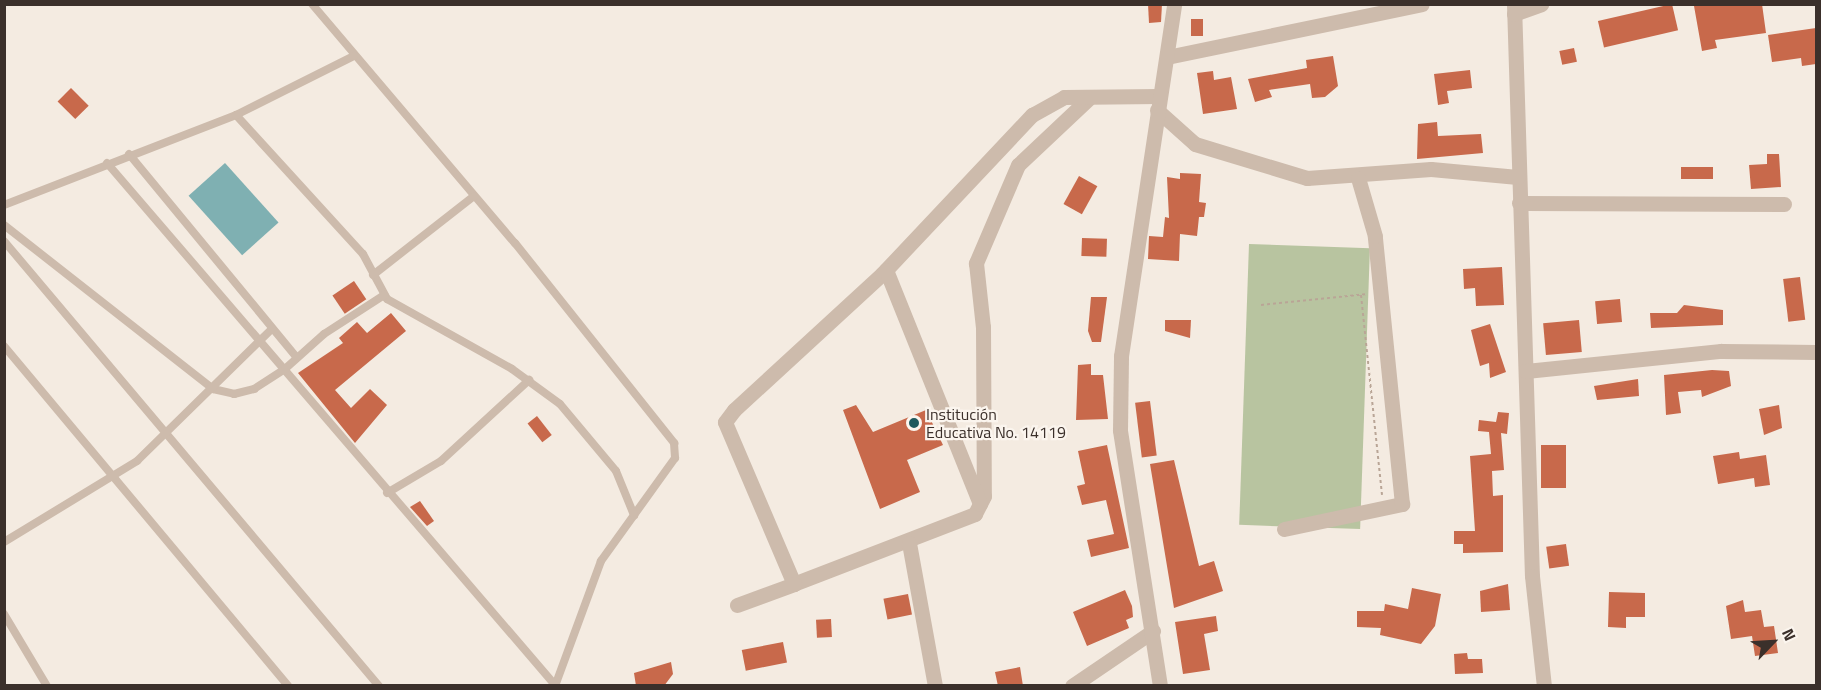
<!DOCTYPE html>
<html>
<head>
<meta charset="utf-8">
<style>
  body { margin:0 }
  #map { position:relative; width:1821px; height:690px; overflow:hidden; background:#f4ebe1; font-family:"Titillium Web",sans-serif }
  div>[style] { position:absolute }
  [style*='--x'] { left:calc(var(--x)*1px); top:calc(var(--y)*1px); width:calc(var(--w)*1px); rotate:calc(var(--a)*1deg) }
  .green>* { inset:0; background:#b8c4a0; transform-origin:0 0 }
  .water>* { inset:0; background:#7fb0b2; transform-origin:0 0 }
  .building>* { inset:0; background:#c8694b; transform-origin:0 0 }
  .path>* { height:2px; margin-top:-1px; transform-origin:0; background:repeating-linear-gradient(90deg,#b9a596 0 3px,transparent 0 6px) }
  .lane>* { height:8px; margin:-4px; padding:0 4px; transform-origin:4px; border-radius:4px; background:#cdbbac }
  .street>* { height:15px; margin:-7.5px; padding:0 7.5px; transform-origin:7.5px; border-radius:7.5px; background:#cdbbac }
  .dots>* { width:16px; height:16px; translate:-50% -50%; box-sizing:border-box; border:3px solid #fbf5ee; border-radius:50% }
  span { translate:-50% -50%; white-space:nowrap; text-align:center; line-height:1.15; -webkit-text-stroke:4.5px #fbf5ee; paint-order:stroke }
  .poi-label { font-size:16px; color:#3b302b }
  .left { translate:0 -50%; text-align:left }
  .frame { position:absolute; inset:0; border:6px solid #3b302b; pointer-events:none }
  .north { position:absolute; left:1743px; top:612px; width:60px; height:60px; -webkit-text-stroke:4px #fbf5ee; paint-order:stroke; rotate:65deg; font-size:16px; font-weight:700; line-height:24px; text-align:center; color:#3b302b }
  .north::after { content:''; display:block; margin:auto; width:21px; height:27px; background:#3b302b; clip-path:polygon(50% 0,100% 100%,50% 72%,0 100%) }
</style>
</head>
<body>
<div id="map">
  <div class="green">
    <div style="left:1249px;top:244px;width:121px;height:281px;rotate:2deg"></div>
  </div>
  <div class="water">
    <div style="left:225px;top:163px;width:80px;height:49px;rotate:48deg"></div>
  </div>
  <div class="building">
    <div style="clip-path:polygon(1148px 4px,1162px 4px,1161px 22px,1149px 23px)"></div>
    <div style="left:1672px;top:4px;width:27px;height:76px;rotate:77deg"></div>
    <div style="clip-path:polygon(1762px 4px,1766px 33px,1715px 40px,1717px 48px,1702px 51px,1694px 6px)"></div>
    <div style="left:1191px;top:19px;width:12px;height:17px"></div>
    <div style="clip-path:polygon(1816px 28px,1816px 64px,1802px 66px,1801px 58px,1772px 62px,1768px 35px)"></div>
    <div style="left:1574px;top:48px;width:14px;height:15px;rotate:78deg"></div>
    <div style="clip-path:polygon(1333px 56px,1338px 86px,1325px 97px,1312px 98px,1310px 84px,1269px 90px,1272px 97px,1255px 102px,1248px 79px,1307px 68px,1306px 60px)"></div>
    <div style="clip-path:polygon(1470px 70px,1472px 88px,1447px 91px,1449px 103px,1438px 105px,1434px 74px)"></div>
    <div style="clip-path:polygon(1213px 71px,1214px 80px,1231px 77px,1237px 109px,1203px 114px,1197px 73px)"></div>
    <div style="left:71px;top:88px;width:25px;height:19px;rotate:45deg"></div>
    <div style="clip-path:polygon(1437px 122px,1438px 136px,1481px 134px,1483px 153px,1417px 159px,1418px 124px)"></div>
    <div style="clip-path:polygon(1767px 154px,1779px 154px,1781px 187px,1751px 189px,1749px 165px,1767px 164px)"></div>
    <div style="left:1681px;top:167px;width:32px;height:12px"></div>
    <div style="clip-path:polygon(1180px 173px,1201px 174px,1199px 202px,1206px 203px,1204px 217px,1199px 217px,1197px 236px,1180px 234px,1179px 261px,1148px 259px,1149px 236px,1163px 237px,1165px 217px,1169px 218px,1167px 177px,1180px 179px)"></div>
    <div style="left:1079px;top:176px;width:21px;height:32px;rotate:29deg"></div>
    <div style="left:1082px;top:238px;width:25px;height:18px;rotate:2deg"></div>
    <div style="clip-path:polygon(1502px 267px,1504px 305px,1476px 306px,1475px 288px,1464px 289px,1463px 269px)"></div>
    <div style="left:1800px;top:277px;width:43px;height:17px;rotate:83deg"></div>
    <div style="left:354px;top:281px;width:22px;height:26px;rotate:56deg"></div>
    <div style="clip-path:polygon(1091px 297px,1107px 297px,1101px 342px,1092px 342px,1088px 331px)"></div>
    <div style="left:1620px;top:299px;width:23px;height:25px;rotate:85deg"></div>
    <div style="clip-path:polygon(1684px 305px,1723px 310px,1723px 325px,1651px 328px,1650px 313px,1677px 313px)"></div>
    <div style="clip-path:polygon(391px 313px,406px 331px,335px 390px,351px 408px,370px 389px,387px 405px,355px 443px,298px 373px,343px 343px,339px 338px,357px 322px,367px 333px)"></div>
    <div style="clip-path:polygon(1165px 320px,1191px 320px,1190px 338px,1165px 331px)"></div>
    <div style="left:1579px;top:320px;width:32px;height:36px;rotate:85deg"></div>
    <div style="clip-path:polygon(1490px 324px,1506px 372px,1490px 378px,1489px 363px,1480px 366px,1471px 330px)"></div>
    <div style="clip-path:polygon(1091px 364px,1091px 375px,1103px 375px,1108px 419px,1076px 420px,1078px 365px)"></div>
    <div style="clip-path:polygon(1712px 370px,1729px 371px,1731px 386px,1702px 397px,1701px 390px,1678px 392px,1681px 413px,1666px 415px,1664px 375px)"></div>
    <div style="clip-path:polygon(1638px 379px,1639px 396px,1597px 400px,1594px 386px)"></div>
    <div style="left:1150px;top:401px;width:55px;height:15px;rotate:83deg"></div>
    <div style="clip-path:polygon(856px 405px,873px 432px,926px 410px,943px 445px,907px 460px,920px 492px,880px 509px,843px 410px)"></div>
    <div style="clip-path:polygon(1779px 405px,1782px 428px,1764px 435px,1759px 409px)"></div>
    <div style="clip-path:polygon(1498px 412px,1509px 413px,1507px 434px,1501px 433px,1504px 470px,1492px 471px,1493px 496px,1503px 495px,1503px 552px,1463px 553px,1463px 544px,1454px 544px,1454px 531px,1475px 531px,1470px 456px,1491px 454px,1489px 432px,1478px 431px,1479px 420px,1496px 422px)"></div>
    <div style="left:537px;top:416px;width:24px;height:12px;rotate:52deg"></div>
    <div style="clip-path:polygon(1107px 445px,1129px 548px,1091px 557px,1087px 540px,1114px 534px,1106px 500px,1082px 505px,1077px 486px,1085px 484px,1078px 451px)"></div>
    <div style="left:1566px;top:445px;width:43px;height:25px;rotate:90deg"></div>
    <div style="clip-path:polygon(1739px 452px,1740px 459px,1766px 455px,1770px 485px,1755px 487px,1754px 478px,1718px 484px,1713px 456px)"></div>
    <div style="clip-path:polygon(1174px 460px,1199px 566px,1214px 561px,1223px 591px,1174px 608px,1150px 464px)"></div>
    <div style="clip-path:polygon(420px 501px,434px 521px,427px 526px,410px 507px)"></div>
    <div style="left:1566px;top:544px;width:22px;height:20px;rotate:82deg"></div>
    <div style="clip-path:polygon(1508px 584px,1510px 610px,1481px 612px,1480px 591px)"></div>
    <div style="clip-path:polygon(1412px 588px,1441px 594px,1435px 626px,1421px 644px,1380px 635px,1381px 628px,1357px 627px,1357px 611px,1384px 611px,1385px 604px,1408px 609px)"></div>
    <div style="clip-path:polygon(1125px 590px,1132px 606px,1133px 617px,1126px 620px,1129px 628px,1087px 646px,1073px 612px)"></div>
    <div style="clip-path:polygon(1609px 592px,1645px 593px,1645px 617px,1626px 617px,1626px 628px,1608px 627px)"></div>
    <div style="left:908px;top:594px;width:21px;height:25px;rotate:79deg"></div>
    <div style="clip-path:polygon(1743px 600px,1745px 612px,1761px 610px,1764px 627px,1774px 626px,1778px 653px,1755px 656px,1752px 636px,1731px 639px,1726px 606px)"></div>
    <div style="clip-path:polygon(1216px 616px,1218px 631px,1204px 634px,1210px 670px,1183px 674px,1175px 622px)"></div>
    <div style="left:831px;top:619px;width:18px;height:15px;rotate:87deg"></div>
    <div style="left:783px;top:642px;width:21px;height:42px;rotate:79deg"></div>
    <div style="clip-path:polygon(1467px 653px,1468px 659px,1482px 659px,1483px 673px,1455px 674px,1454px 654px)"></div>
    <div style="clip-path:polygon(671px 662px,673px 674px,664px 686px,636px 686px,634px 673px)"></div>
    <div style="clip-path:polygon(1020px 667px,1023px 686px,998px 686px,995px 672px)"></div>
  </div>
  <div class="path">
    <div style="--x:1361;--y:295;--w:201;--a:84"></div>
    <div style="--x:1261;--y:305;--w:107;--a:-5.9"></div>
  </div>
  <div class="lane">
    <div style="--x:312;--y:4;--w:314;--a:49.7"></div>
    <div style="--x:515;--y:243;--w:256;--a:51.5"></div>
    <div style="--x:674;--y:443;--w:15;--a:86"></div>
    <div style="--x:675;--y:458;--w:127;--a:125.7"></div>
    <div style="--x:601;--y:561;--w:133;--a:110.2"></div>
    <div style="--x:236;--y:115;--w:188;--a:47.6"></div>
    <div style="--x:363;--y:254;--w:51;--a:61.9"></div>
    <div style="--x:387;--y:299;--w:143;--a:29.2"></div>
    <div style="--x:512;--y:369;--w:59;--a:36.1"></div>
    <div style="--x:560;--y:404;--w:87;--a:50.1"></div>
    <div style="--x:616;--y:471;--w:48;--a:67.8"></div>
    <div style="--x:129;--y:154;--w:264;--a:50.5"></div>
    <div style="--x:107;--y:163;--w:688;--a:49.36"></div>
    <div style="--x:4;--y:205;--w:249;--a:-21.2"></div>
    <div style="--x:236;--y:115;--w:132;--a:-26.6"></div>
    <div style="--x:4;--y:225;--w:266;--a:38.1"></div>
    <div style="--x:213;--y:389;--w:22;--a:13"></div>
    <div style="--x:234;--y:394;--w:21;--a:-14"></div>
    <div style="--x:254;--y:389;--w:38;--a:-33"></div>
    <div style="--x:286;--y:368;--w:51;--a:-41.8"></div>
    <div style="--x:324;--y:334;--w:72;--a:-33"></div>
    <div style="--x:4;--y:241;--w:582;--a:49.88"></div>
    <div style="--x:373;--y:275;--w:128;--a:-38"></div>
    <div style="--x:4;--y:346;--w:443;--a:50.1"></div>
    <div style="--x:387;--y:493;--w:63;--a:-30.7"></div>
    <div style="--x:441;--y:461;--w:120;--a:-42.6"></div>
    <div style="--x:4;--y:542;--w:156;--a:-31.3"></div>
    <div style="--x:137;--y:461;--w:189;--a:-44.4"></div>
    <div style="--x:4;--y:614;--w:84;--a:59.2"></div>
  </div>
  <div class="street">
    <div style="--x:1514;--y:4;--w:572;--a:88.2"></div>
    <div style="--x:1532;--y:576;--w:111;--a:83.8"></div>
    <div style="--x:1514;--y:14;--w:29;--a:-20"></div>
    <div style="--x:1167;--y:57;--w:260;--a:-11.7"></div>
    <div style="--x:1088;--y:99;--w:96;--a:136.7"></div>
    <div style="--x:1018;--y:165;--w:107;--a:113.2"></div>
    <div style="--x:976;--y:263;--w:64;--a:83.8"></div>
    <div style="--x:983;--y:327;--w:169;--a:89.7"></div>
    <div style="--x:984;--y:496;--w:20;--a:117"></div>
    <div style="--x:975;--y:514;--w:194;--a:158.9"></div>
    <div style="--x:794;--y:584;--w:176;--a:-113.1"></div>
    <div style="--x:725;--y:422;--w:15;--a:-53"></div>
    <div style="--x:734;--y:410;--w:201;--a:-42.6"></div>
    <div style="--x:882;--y:274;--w:219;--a:-46.7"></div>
    <div style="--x:1032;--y:115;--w:37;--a:-29"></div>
    <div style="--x:1064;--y:97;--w:95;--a:-0.6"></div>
    <div style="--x:1157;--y:110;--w:51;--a:41.8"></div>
    <div style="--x:1195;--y:144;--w:117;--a:16.9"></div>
    <div style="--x:1307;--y:178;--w:124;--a:-4.2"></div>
    <div style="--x:1431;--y:169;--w:87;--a:5.3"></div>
    <div style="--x:1519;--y:203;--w:265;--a:0.2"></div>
    <div style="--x:886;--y:270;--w:252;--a:68.1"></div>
    <div style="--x:1526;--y:371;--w:196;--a:-5.9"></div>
    <div style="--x:1721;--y:351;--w:95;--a:0.6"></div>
    <div style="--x:1284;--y:529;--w:121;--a:-12"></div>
    <div style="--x:1402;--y:504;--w:269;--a:-95.8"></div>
    <div style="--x:1375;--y:236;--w:60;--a:-106.3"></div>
    <div style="--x:909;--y:543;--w:145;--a:79.7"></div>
    <div style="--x:737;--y:605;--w:61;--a:-20.2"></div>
    <div style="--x:1072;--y:686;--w:98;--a:-34.2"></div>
    <div style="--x:1160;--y:686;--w:259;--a:-98.9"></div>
    <div style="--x:1120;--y:430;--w:74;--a:-89.2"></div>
    <div style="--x:1121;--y:356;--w:356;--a:-81.4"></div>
  </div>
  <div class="dots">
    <div style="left:914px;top:423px;background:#1f5a5e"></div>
  </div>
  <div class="poi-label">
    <span class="left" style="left:926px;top:423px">Institución<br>Educativa No. 14119</span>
  </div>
  <div class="frame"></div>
  <div class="north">N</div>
</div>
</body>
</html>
